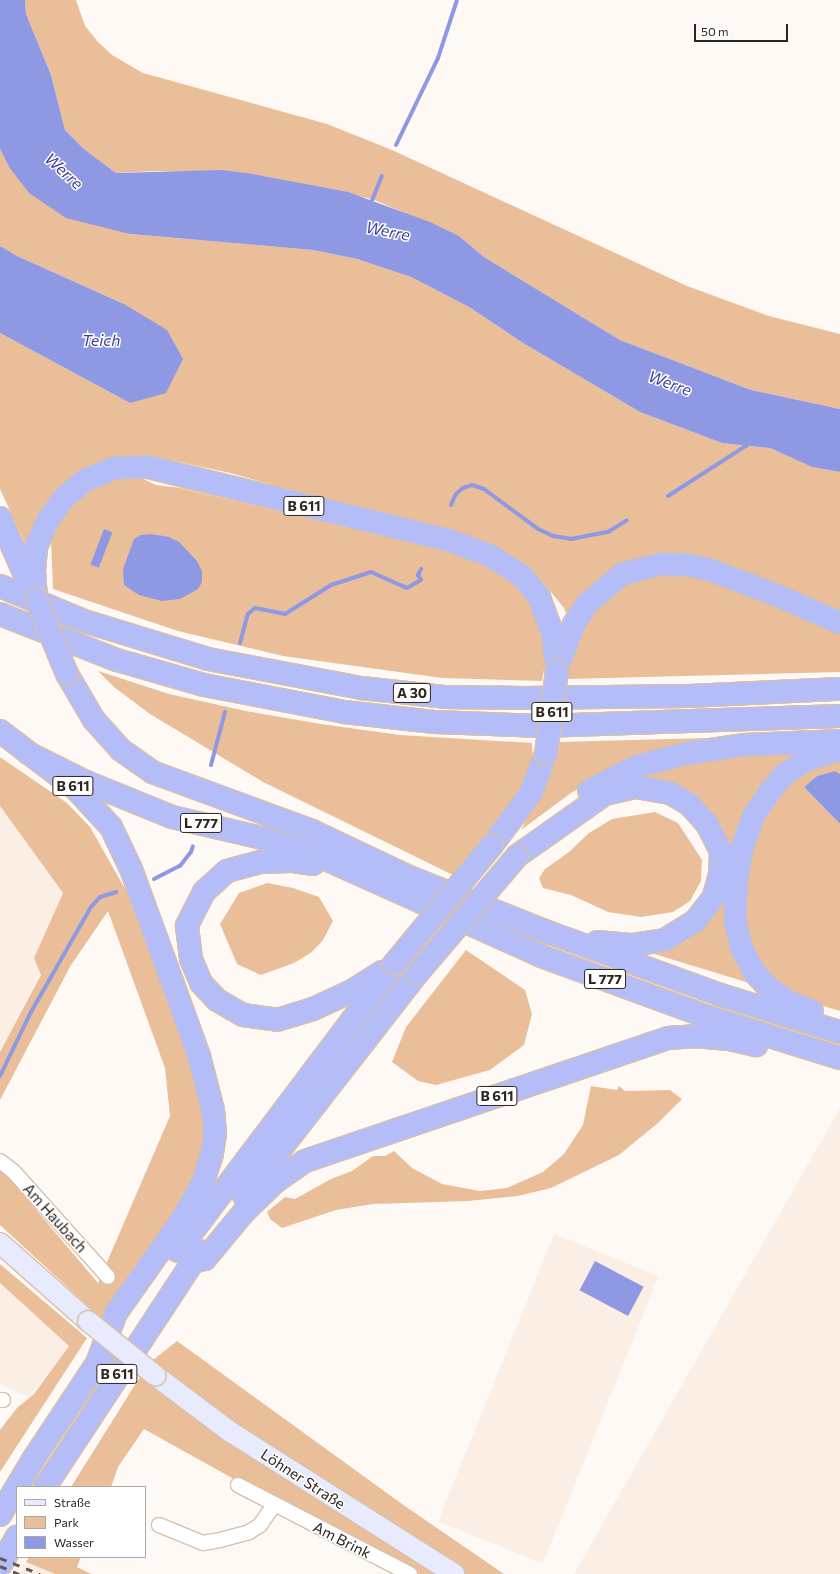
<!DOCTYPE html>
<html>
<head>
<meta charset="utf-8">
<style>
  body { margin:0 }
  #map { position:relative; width:840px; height:1574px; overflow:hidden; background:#fef9f5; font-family:Commissioner,sans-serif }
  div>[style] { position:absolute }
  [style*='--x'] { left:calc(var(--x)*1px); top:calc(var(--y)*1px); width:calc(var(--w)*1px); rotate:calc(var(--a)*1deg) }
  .built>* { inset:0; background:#fbeee4; transform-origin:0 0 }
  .green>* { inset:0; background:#eabe98 }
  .water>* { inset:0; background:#8f98e2; transform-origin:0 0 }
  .stream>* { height:4px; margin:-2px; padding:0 2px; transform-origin:2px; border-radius:2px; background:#8f98e2 }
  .roads { filter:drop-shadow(1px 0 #d7c0ac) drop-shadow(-1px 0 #d7c0ac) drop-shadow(0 1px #d7c0ac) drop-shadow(0 -1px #d7c0ac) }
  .street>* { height:14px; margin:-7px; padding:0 7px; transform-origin:7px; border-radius:7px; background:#fff }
  .secondary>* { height:20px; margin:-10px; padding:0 10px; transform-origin:10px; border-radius:10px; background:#e8ebfd }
  .highway>* { height:22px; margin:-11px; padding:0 11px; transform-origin:11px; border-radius:11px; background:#b4bdf7 }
  .rail>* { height:3px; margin-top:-1.5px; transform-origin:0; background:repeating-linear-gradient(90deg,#625a53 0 7px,transparent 0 14px) }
  .bridges { filter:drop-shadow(1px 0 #d7c0ac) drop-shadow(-1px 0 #d7c0ac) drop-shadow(0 1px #d7c0ac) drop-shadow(0 -1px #d7c0ac) }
  .secondary-bridge>* { height:20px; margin:-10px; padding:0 10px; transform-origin:10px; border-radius:10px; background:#e8ebfd }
  .highway-bridge>* { height:22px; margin:-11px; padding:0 11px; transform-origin:11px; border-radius:11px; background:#b4bdf7 }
  span { translate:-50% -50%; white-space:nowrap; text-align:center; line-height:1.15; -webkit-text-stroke:3px #fff; paint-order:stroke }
  .shield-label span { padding:1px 3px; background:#fff; border:1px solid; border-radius:3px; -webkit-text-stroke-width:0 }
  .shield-label { font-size:14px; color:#2e251e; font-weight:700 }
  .street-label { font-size:15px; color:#2e251e }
  .water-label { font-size:16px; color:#3e3f96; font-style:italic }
  .legend { position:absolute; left:16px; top:1486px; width:130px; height:72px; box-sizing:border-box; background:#fff; border:1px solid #aba8a5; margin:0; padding:5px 7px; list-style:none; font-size:12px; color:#2e251e }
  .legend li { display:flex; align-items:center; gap:8px; height:20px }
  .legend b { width:20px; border:1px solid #aba8a5 }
  .scale { position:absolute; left:694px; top:24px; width:94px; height:18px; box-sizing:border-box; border:2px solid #2e251e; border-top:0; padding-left:5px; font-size:12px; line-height:14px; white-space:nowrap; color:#2e251e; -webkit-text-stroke:3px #fff; paint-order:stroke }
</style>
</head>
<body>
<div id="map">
  <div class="built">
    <div style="clip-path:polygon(0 806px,63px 893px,34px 958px,41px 975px,0 1052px)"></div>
    <div style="clip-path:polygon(840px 1108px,840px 1574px,574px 1574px)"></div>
    <div style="left:554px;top:1234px;width:113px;height:310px;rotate:22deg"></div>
    <div style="clip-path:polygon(0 1283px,69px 1346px,30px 1397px,0 1385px)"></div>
    <div style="clip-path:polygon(26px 1562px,55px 1574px,19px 1574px)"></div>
  </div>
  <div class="green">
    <div style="clip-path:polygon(25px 0,76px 0,85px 26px,98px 42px,112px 55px,143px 73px,327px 124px,392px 150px,687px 286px,769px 316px,840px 334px,840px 409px,751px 390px,620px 340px,484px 257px,459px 236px,372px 199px,253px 174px,157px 171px,116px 173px,84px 149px,65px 130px,51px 75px,26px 14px)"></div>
    <div style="clip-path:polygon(0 149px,9px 167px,130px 234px,313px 250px,357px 259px,411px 277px,469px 307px,523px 343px,640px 412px,722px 443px,770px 448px,812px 467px,840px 472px,840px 612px,694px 556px,656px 553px,629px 561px,609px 572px,580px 595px,567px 616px,564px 608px,542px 581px,502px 549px,230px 473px,171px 460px,123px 461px,70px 478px,44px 512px,27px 548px,0 489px,0 333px,130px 403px,124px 304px,17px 256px,0 246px)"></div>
    <div style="clip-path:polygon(137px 476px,156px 485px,181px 488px,447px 552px,492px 568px,519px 586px,539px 613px,549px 641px,542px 681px,442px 678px,283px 656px,178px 631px,53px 589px,51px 540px,57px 525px,79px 496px,110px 477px)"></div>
    <div style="clip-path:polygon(665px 571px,707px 577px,840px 633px,840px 672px,567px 679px,576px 638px,597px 608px,627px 582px)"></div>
    <div style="clip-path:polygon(98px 671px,169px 694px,246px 711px,321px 724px,400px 735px,532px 743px,533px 765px,521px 795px,453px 875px,263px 782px,150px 714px,114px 687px)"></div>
    <div style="clip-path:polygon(706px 738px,706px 740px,600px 777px,571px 793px,521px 830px,557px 760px,560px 742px)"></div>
    <div style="clip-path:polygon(829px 745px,780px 772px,731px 878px,759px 986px,651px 953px,687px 941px,710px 918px,715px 824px,627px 779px,687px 759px)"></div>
    <div style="clip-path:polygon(0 757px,67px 803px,90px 827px,128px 894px,142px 928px,190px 1053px,205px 1117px,203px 1149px,196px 1175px,174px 1213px,101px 1318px,0 1225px,0 1171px,10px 1179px,98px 1283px,170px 1116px,165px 1068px,108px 911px,71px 965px,0 1100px,0 1052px,41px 975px,34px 958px,63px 893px,0 806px)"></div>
    <div style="clip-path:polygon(840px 759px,840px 774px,835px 771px,817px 776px,804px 787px,840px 824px,840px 1011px,810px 1002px,784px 987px,760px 965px,746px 930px,747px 885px,758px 823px,774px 799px,798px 777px,817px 765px)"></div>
    <div style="clip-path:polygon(655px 812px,678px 823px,702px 860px,701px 881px,690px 901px,673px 912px,641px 917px,608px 912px,571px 895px,543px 888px,539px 878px,545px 869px,569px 852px,589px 833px,612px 819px)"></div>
    <div style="clip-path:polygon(267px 883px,293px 888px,319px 897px,333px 921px,323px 940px,312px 952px,294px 963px,261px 975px,237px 964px,220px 924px,239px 893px)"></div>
    <div style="clip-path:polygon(466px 950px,525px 990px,532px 1014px,524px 1045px,490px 1070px,436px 1085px,418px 1081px,392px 1062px,406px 1027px)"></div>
    <div style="clip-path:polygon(591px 1086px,617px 1090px,619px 1086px,625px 1091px,670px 1090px,682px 1099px,658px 1123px,619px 1155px,551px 1188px,518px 1196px,468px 1201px,373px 1204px,336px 1210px,282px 1228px,270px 1219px,267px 1212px,285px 1197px,295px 1199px,331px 1179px,352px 1171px,373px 1156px,385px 1156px,394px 1151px,412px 1168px,442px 1184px,480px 1191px,507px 1188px,543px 1172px,564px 1154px,583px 1125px)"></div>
    <div style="clip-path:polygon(0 1264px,87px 1338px,0 1472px,0 1430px,17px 1408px,34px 1394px,69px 1346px,0 1283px)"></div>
    <div style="clip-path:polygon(177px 1341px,402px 1504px,504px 1574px,418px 1574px,241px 1483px,144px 1429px,118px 1467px,111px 1487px,71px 1487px,148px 1364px)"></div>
    <div style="clip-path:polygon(29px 1557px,81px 1557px,77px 1567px,91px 1574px,55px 1574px,26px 1562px)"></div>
  </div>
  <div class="water">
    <div style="clip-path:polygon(0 0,25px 0,26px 14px,51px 75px,65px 130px,84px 149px,116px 173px,222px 170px,253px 174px,348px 192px,430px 222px,459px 236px,484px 257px,620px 340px,751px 390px,840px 409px,840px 472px,812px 467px,770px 448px,722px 443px,640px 412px,523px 343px,469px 307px,411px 277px,357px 259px,313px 250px,130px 234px,66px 218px,29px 193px,9px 167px,0 149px)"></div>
    <div style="clip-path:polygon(0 246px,17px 256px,124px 304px,167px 330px,183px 359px,166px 393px,130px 403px,0 333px)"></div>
    <div style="left:104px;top:529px;width:9px;height:38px;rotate:21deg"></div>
    <div style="clip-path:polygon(151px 534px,169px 537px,179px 542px,197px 561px,202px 571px,202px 582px,198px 589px,180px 599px,162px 601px,139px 595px,124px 585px,123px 569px,134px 539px,141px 535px)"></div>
    <div style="clip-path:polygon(835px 771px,840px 774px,840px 824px,804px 787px,817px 776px)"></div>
    <div style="left:595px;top:1261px;width:55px;height:33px;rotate:28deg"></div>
  </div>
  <div class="stream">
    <div style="--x:396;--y:145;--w:97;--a:-64.2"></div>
    <div style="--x:438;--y:58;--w:61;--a:-71.9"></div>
    <div style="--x:371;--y:203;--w:29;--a:-68"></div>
    <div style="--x:668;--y:496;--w:94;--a:-32.8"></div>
    <div style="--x:451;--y:505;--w:12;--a:-66"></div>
    <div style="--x:456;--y:494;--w:9;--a:-41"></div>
    <div style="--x:463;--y:488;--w:9;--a:-18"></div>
    <div style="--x:472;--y:485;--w:13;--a:18"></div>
    <div style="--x:484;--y:489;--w:67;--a:36.5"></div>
    <div style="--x:538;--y:529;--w:17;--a:25"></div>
    <div style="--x:553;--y:536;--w:18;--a:9"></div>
    <div style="--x:571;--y:539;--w:38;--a:-11"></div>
    <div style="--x:608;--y:532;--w:22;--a:-32"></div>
    <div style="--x:240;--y:643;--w:30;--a:-75"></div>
    <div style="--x:248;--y:614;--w:9;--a:-41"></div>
    <div style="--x:255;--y:608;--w:31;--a:11"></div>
    <div style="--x:285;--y:614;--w:54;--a:-32.2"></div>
    <div style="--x:331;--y:585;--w:42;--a:-18"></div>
    <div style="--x:371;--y:572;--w:39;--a:24"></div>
    <div style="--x:407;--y:588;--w:16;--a:-30"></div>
    <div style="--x:421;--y:580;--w:6;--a:-121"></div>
    <div style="--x:418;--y:575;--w:7;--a:-63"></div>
    <div style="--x:211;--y:765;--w:55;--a:-75.2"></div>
    <div style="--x:154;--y:879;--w:29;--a:-27"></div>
    <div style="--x:180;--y:866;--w:18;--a:-52"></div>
    <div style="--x:191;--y:852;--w:6;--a:-72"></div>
    <div style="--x:0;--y:1076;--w:71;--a:-64.2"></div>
    <div style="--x:31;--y:1012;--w:121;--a:-60.3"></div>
    <div style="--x:91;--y:907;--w:13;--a:-48"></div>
    <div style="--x:100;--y:897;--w:17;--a:-17"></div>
  </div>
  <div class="roads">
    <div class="street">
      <div style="--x:0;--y:1161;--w:16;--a:38"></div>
      <div style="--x:13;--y:1171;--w:142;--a:48.1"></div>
      <div style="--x:0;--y:1400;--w:3;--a:0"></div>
      <div style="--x:238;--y:1485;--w:194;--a:27.4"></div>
      <div style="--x:159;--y:1525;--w:48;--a:22.2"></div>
      <div style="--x:203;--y:1543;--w:17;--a:-10"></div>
      <div style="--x:220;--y:1540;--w:30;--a:-15"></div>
      <div style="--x:249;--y:1532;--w:13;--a:-32"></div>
      <div style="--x:260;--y:1525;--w:24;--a:-55"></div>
    </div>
    <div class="secondary">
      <div style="--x:0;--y:1243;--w:118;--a:41.6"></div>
      <div style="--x:156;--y:1376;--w:91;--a:37"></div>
      <div style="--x:229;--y:1431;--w:267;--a:32.4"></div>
    </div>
    <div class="highway">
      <div style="--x:0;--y:518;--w:77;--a:66.4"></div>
      <div style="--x:0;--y:586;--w:91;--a:22.6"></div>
      <div style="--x:84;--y:621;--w:130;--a:17"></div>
      <div style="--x:208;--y:659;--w:156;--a:10.7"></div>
      <div style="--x:361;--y:688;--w:84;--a:6.1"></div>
      <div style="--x:445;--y:697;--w:78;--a:0.7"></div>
      <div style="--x:523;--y:698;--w:166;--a:-0.7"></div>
      <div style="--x:689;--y:696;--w:151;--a:-2.7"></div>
      <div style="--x:36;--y:599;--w:28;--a:-94"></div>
      <div style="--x:34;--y:571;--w:24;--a:-85"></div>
      <div style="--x:36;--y:547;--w:30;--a:-66"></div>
      <div style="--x:48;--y:520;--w:29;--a:-54"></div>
      <div style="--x:65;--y:497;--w:25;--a:-40"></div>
      <div style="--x:84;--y:481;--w:33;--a:-23"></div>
      <div style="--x:114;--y:468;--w:34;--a:-2"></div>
      <div style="--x:148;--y:467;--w:309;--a:13.7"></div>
      <div style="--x:448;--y:540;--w:46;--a:20.4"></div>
      <div style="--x:491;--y:556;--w:37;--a:33"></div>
      <div style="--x:522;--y:576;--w:27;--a:51"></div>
      <div style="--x:539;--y:597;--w:40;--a:69.8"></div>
      <div style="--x:553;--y:635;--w:36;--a:84"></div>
      <div style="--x:0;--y:614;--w:126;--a:21.5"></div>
      <div style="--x:117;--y:660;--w:91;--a:16"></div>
      <div style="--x:204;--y:685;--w:143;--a:10.9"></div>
      <div style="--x:344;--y:712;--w:91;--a:6.3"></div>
      <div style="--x:434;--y:722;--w:107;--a:2.1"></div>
      <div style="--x:541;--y:726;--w:299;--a:-1.9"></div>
      <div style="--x:558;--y:666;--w:45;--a:-69.1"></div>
      <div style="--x:574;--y:624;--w:24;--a:-57"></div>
      <div style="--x:587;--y:604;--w:46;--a:-40.6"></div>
      <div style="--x:622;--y:574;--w:40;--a:-14.4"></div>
      <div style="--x:661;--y:564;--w:26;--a:2"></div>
      <div style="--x:687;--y:565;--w:24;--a:12"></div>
      <div style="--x:710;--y:570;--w:71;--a:20.7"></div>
      <div style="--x:776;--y:595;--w:70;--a:23.6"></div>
      <div style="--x:67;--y:674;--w:53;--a:59.6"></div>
      <div style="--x:94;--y:720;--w:40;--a:48"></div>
      <div style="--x:121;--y:750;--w:38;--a:35"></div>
      <div style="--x:152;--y:772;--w:171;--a:20.2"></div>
      <div style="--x:312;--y:831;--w:105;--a:25.3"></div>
      <div style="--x:407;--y:876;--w:149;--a:21.7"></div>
      <div style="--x:545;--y:931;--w:187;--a:20"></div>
      <div style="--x:721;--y:995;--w:125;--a:17.3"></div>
      <div style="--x:0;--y:731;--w:96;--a:37.3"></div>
      <div style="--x:76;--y:789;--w:52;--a:47.4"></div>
      <div style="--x:111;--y:827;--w:47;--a:64.5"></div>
      <div style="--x:131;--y:869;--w:122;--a:69.9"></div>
      <div style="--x:173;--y:984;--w:77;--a:70.1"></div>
      <div style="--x:199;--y:1056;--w:56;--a:75.5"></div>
      <div style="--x:213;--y:1110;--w:24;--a:85"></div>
      <div style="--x:215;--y:1134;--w:20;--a:99"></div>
      <div style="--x:212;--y:1154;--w:32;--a:108"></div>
      <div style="--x:202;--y:1184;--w:39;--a:119"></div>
      <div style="--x:183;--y:1218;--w:116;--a:125.2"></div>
      <div style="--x:116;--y:1313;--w:53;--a:110.8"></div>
      <div style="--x:28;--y:753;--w:65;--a:26.6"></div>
      <div style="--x:86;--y:782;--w:93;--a:22.1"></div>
      <div style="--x:172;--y:817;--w:92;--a:13.1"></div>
      <div style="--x:262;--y:838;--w:62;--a:17.9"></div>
      <div style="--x:321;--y:857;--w:241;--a:24.2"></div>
      <div style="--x:541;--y:956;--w:178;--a:20.1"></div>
      <div style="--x:708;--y:1017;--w:138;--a:17.3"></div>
      <div style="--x:589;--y:791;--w:52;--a:-27.6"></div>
      <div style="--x:635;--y:767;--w:51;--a:-14.9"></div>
      <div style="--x:684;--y:754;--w:61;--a:-8.5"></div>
      <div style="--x:744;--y:745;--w:96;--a:-2.4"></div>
      <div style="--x:492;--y:845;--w:65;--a:-53.1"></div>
      <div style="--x:531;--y:793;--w:42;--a:-69"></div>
      <div style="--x:517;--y:856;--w:108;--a:-35.2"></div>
      <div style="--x:605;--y:794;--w:32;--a:-13"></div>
      <div style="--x:636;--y:787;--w:35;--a:10"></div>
      <div style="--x:670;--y:793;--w:22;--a:30"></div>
      <div style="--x:689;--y:804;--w:27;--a:48"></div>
      <div style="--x:707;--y:824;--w:30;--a:63"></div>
      <div style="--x:721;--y:851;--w:23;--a:92"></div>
      <div style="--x:720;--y:874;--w:24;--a:105"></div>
      <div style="--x:714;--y:897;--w:31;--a:128"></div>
      <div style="--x:695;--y:921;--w:36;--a:148"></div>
      <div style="--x:664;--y:940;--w:33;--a:171"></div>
      <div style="--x:631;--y:945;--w:34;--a:-175"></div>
      <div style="--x:313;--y:864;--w:22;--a:-172"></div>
      <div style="--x:291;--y:861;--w:31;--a:178"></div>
      <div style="--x:260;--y:862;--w:34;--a:165"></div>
      <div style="--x:227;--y:871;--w:31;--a:138"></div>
      <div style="--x:204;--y:892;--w:38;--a:117"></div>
      <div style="--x:187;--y:926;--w:33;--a:83"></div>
      <div style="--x:191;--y:959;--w:26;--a:67"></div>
      <div style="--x:201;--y:983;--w:23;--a:47"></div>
      <div style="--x:217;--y:1000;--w:30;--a:30"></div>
      <div style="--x:243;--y:1015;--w:34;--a:8"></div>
      <div style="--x:277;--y:1020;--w:38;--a:-17"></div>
      <div style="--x:313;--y:1009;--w:41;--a:-24.7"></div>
      <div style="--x:350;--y:992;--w:38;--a:-32"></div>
      <div style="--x:812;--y:1011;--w:25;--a:-159"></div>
      <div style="--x:789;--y:1002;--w:24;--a:-145"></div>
      <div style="--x:769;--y:988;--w:22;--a:-133"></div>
      <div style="--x:754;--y:972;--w:29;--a:-117"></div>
      <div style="--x:741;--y:946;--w:26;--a:-103"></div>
      <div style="--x:735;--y:921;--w:36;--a:-88"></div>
      <div style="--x:736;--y:885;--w:37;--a:-81"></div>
      <div style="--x:742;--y:848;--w:35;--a:-70"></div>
      <div style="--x:754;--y:815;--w:29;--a:-56"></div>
      <div style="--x:770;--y:791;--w:21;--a:-49"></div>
      <div style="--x:784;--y:775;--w:24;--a:-35"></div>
      <div style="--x:804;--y:761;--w:38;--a:-18"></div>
      <div style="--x:244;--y:1196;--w:281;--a:-52.1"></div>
      <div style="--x:178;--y:1251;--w:359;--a:-53"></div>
      <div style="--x:192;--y:1262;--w:13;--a:-13"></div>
      <div style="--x:205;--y:1259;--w:61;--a:-50.3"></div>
      <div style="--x:244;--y:1212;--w:43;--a:-44.1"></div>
      <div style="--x:275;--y:1182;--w:37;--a:-35"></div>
      <div style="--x:305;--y:1161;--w:383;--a:-18.7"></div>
      <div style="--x:668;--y:1038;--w:26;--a:-4"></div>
      <div style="--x:694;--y:1036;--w:35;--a:5"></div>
      <div style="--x:729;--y:1039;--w:28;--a:13"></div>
      <div style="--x:45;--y:1487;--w:282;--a:-56.7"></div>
      <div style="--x:0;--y:1515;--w:66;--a:-59.2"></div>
      <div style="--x:34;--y:1458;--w:128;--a:-56.4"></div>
      <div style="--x:0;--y:1566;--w:34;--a:-60"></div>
    </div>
  </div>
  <div class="rail">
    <div style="--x:0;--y:1558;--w:43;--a:21.8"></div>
    <div style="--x:0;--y:1566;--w:21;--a:23"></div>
  </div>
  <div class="bridges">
    <div class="secondary-bridge">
      <div style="--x:88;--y:1321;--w:87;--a:39"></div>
    </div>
    <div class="highway-bridge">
      <div style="--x:36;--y:599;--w:81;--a:67.5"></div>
      <div style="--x:546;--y:754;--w:84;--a:-82.5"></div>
      <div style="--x:394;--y:964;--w:154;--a:-50.5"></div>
      <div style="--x:417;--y:974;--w:155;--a:-49.7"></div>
    </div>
  </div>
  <div class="shield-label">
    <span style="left:304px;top:506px">B 611</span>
    <span style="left:412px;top:693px">A 30</span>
    <span style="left:552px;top:712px">B 611</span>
    <span style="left:73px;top:786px">B 611</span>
    <span style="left:201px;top:823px">L 777</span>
    <span style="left:605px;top:979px">L 777</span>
    <span style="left:497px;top:1096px">B 611</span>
    <span style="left:117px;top:1374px">B 611</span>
  </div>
  <div class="street-label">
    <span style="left:55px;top:1218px;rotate:48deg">Am Haubach</span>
    <span style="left:303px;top:1479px;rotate:33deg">Löhner Straße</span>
    <span style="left:342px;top:1540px;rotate:27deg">Am Brink</span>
  </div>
  <div class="water-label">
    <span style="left:64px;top:171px;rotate:42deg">Werre</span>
    <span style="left:388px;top:231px;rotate:11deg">Werre</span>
    <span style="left:101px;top:340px">Teich</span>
    <span style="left:670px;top:383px;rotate:20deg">Werre</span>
  </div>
  <ul class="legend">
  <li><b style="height:5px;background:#e8ebfd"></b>Straße</li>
  <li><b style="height:11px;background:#eabe98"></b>Park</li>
  <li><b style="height:11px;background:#8f98e2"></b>Wasser</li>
  </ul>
  <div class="scale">50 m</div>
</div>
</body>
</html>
